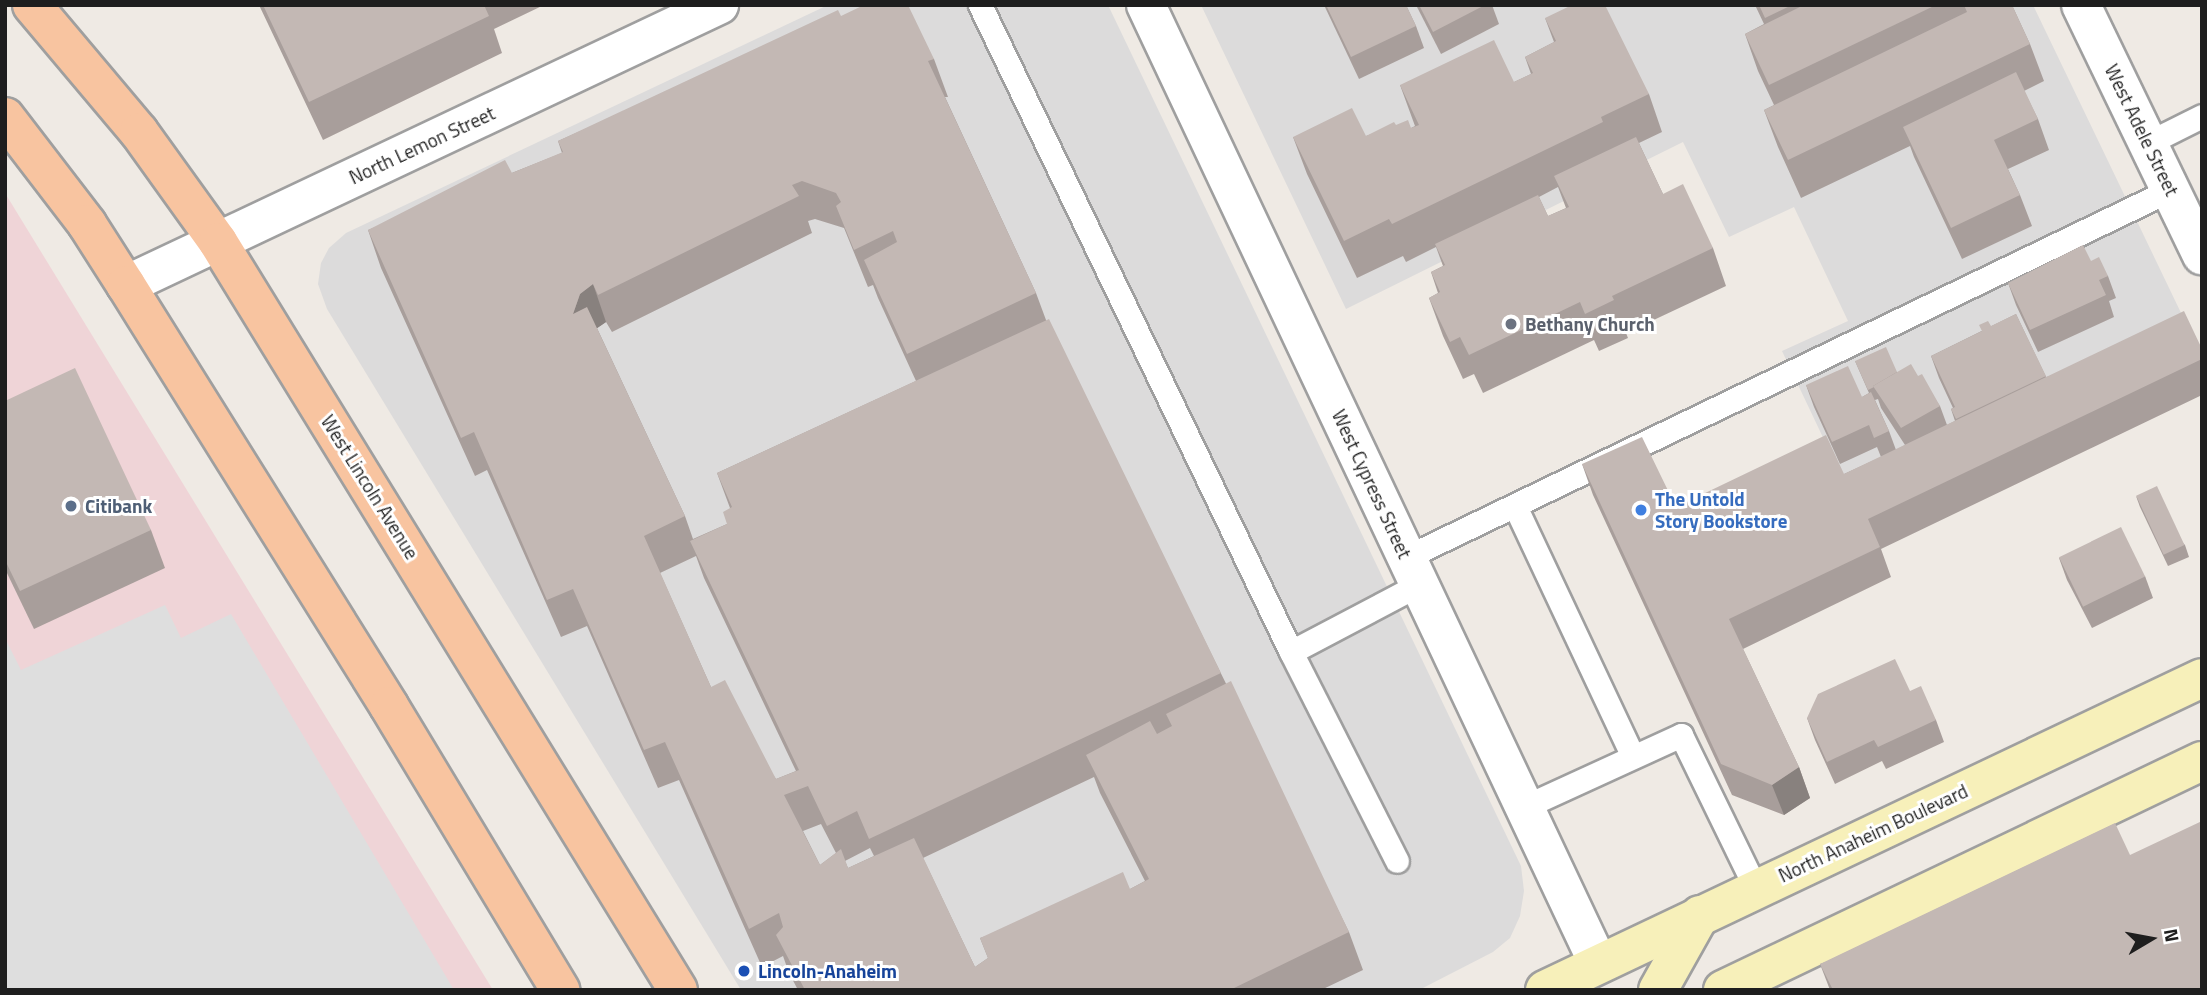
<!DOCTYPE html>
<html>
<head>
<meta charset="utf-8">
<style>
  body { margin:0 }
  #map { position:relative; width:2207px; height:995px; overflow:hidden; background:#efeae4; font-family:"Titillium Web",sans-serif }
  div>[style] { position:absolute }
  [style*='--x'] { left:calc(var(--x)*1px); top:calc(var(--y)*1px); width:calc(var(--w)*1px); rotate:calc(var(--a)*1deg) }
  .residential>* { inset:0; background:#dcdbdb }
  .commercial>* { inset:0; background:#efd4d7 }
  .parking>* { inset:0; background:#dedede }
  .roads { filter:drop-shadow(2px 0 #9f9f9f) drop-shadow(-2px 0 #9f9f9f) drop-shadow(0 2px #9f9f9f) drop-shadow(0 -2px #9f9f9f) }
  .service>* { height:23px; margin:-11.5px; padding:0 11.5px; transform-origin:11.5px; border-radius:11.5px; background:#fff }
  .minor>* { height:38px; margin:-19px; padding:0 19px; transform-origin:19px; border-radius:19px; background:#fff }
  .secondary>* { height:38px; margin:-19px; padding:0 19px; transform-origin:19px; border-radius:19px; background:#f7f0ba }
  .primary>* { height:38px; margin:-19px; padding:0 19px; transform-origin:19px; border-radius:19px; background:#f8c4a0 }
  .wall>* { inset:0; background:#a89e9b }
  .shaded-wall>* { inset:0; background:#88817e }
  .building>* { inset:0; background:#c3b8b4; transform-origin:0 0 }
  .dots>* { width:19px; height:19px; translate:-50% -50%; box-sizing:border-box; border:4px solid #fff; border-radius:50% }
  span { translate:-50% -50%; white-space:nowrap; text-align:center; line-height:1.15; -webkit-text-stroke:6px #fff; paint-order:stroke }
  .street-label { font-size:19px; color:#1e1e1e }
  .worship-label { font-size:19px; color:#5b616d; font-weight:700 }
  .left { translate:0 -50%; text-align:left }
  .shop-label { font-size:19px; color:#366cbe; font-weight:700 }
  .service-label { font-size:19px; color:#4e5e75; font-weight:700 }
  .transit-label { font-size:19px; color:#164399; font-weight:700 }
  .frame { position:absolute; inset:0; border:7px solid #1e1e1e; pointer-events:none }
  .north { position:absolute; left:2116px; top:904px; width:70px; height:70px; -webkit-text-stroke:5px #fff; paint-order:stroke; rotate:80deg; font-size:19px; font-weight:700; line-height:28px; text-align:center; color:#1e1e1e }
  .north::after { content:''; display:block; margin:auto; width:24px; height:32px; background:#1e1e1e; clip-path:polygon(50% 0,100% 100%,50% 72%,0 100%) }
</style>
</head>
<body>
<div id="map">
  <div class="residential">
    <div style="clip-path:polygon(828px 5px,1108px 5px,1521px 866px,1524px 891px,1520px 916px,1510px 938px,1493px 952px,1419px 990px,741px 990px,327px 309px,318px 284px,321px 263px,329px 248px,346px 233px)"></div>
    <div style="clip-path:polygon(1201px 5px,2033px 5px,2195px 342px,1855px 505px,1782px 351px,1848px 321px,1794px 207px,1729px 237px,1683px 142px,1346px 309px)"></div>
  </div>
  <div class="commercial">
    <div style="clip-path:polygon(5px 193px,493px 990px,5px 990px)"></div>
  </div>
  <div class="parking">
    <div style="clip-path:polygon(165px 605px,181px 638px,231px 614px,454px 990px,5px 990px,5px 638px,21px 670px)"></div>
  </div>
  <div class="roads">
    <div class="service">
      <div style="--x:980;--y:5;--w:718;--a:64.33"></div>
      <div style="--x:1291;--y:652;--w:234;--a:63.1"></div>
      <div style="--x:2148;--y:143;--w:60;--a:-26.6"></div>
      <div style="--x:1515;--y:506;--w:277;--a:64.8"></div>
      <div style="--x:1407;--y:557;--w:847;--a:-25.69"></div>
      <div style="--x:1291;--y:652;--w:146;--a:-27.8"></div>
      <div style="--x:1524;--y:807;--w:173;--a:-24.6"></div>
      <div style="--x:1681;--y:735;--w:171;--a:64"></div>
    </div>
    <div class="minor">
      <div style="--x:1146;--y:5;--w:1059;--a:64.74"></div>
      <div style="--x:2081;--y:5;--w:278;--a:64.2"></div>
      <div style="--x:126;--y:285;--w:656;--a:-25.28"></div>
    </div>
    <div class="secondary">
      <div style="--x:1545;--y:990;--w:727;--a:-25.4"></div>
      <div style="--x:1658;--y:990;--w:86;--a:-60.8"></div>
      <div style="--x:1723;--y:990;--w:531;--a:-25.55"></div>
    </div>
    <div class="primary">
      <div style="--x:32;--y:5;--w:166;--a:49.9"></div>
      <div style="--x:139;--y:132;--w:135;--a:54.3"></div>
      <div style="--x:218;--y:242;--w:878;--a:58.41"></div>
      <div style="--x:5;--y:117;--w:135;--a:52.5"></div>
      <div style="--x:87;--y:224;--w:72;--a:57.4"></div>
      <div style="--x:126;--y:285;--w:496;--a:58"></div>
      <div style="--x:389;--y:706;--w:332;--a:58.9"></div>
    </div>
  </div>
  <div class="wall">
    <div style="clip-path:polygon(259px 5px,544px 5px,494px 29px,502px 53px,323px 140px)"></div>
    <div style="clip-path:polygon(1324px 5px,1406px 5px,1416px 26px,1424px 48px,1359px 79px)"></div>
    <div style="clip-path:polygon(1416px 5px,1492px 5px,1499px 24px,1441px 54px)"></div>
    <div style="clip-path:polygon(1755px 5px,2012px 5px,2030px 44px,2044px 81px,2024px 91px,2038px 119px,2049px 150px,2008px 169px,2020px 195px,2032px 226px,1962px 259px,1914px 157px,1910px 146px,1801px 198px,1778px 147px,1764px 110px,1774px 105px,1758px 71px,1745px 34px,1764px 24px)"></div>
    <div style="clip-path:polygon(evenodd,841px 16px,934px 59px,948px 97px,945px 97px,1036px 293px,1046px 320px,1349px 932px,1363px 970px,1321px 990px,798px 990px,789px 973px,783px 956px,762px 967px,679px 780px,658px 788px,587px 626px,561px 637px,487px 470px,475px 476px,381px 268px,368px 230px,562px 153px,558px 141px,841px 16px,815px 219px,844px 228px,868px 287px,873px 285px,878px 298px,916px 381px,717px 473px,730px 508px,727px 524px,693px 539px,685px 516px,597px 328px,606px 322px,612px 332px,812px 233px,808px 221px,815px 219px,841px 16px,696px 556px,704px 578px,796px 771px,776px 779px,711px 687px,660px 573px,696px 556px,841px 16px,1094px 777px,1100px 793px,1145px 881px,1130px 889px,980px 938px,988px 958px,975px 967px,923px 858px,1094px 777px,841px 16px,821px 824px,836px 853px,820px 865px,803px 831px,821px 824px,841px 16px,870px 848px,874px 856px,848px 868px,845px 861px,870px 848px)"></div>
    <div style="clip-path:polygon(evenodd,1545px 18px,1649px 94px,1662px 132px,1639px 143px,1663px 194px,1713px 248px,1726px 286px,1626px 333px,1628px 338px,1599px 351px,1594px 340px,1483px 393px,1474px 374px,1463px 379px,1443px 336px,1429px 298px,1438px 293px,1431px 272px,1443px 266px,1436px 247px,1406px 262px,1403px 256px,1357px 278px,1307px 174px,1293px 137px,1366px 136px,1396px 125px,1411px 128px,1415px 126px,1400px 85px,1514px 82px,1531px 74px,1525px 57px,1554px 42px,1545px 18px,1558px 187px,1566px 208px,1548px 216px,1539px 197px,1558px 187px)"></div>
    <div style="clip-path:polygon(2091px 261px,2108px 276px,2116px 298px,2109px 301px,2114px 317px,2038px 352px,2016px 305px,2008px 283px)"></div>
    <div style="clip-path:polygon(evenodd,2016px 314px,2046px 377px,2202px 349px,2202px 395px,1881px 549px,1891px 577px,1743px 649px,1799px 767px,1810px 798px,1784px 815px,1732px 795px,1593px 495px,1582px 464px,1676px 507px,1844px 474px,1881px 457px,1877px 447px,1840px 464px,1814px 407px,1806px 385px,1862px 397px,1869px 393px,1855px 361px,1897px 372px,1918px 376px,1940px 406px,1947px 425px,1955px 421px,1951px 409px,1953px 408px,1939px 378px,1931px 356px,2016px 314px,1878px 399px,1881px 408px,1905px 445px,1896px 450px,1889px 431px,1875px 400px,1878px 399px)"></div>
    <div style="clip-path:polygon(5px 401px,151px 530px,165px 568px,34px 629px,5px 569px)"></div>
    <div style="clip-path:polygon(2136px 496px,2185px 545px,2189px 557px,2168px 566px,2140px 507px)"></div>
    <div style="clip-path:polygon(2059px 558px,2145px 576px,2153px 598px,2092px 628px,2067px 580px)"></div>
    <div style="clip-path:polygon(1910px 691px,1936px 720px,1944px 742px,1886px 769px,1882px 761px,1835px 784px,1815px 740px,1807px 718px)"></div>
    <div style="clip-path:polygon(2130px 855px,2202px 990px,1830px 990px,1820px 964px)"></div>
  </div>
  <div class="shaded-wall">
    <div style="clip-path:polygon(593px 284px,606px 322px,593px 331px,573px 314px,580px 294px)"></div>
    <div style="clip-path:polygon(1799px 767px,1810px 798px,1784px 815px,1772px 785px)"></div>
  </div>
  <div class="building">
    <div style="clip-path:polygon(263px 5px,484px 5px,489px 16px,309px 102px)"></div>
    <div style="clip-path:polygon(864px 5px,908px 5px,934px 59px,928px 61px,1036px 293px,907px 354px,864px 260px,897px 242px,893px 231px,854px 250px,836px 206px,841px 202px,836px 193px,802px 181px,792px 185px,799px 196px,598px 295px,593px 284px,580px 294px,573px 314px,587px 307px,685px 516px,644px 536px,711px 687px,725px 680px,776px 779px,799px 770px,690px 541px,727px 524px,723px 512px,732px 507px,717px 473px,1049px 319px,1221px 673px,869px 839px,857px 811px,827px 826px,808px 786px,784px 795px,820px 865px,841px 849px,848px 868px,914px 838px,975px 967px,988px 958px,980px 938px,1123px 872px,1130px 889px,1149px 879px,1086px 755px,1150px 721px,1157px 734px,1172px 726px,1166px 714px,1231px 681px,1349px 932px,1230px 990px,805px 990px,776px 935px,783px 927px,779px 913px,749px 929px,665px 742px,644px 750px,573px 589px,547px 600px,474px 432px,461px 438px,368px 230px,505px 160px,512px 173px,563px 152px,558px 141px,838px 10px,841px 16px)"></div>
    <div style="clip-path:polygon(1326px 5px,1406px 5px,1416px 26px,1351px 57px)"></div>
    <div style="clip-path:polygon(1419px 5px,1485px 5px,1433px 32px)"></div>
    <div style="clip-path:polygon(1572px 5px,1605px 5px,1649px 94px,1601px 117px,1603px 122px,1392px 224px,1389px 219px,1344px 241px,1293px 137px,1352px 108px,1366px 136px,1394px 122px,1396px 125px,1408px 120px,1411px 128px,1419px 125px,1400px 85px,1494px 40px,1514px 82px,1533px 73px,1525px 57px,1556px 41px,1545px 18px)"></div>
    <div style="clip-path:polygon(1759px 5px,1792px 5px,1765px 18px)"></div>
    <div style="clip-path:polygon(1804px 5px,1936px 5px,1769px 85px,1745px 34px)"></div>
    <div style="clip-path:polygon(1964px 5px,2012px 5px,2030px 44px,1788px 160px,1764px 110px,1967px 12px)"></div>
    <div style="clip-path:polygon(2016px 72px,2038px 119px,1994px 140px,2020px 195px,1951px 228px,1903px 127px)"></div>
    <div style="clip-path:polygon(1636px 137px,1663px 194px,1683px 184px,1713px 248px,1612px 296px,1614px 300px,1585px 314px,1580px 302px,1469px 355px,1460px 337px,1450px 342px,1429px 298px,1440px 292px,1431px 272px,1445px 265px,1435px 244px,1538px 195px,1548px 216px,1569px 207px,1554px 176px)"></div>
    <div style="clip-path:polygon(2083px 245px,2091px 261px,2099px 257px,2108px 276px,2099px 280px,2106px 295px,2030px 330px,2008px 283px)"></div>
    <div style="clip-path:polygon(2184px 311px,2202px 349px,2202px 359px,1868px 519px,1880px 547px,1729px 619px,1799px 767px,1772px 785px,1721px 764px,1582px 464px,1642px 437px,1676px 507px,1826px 435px,1844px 474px)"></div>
    <div style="clip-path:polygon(2016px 314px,2046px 376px,1956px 419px,1951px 409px,1955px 407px,1931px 356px,1982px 331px,1979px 325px,1988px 321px,1991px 326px)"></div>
    <div style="clip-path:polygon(1886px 347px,1897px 372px,1873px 386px,1874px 387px,1868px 390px,1855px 361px)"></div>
    <div style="clip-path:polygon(1911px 364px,1918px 376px,1922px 374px,1940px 406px,1901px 428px,1873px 386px)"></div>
    <div style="clip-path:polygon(1848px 366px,1862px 397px,1871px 392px,1889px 431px,1874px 438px,1869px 425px,1832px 442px,1806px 385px)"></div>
    <div style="clip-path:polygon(75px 368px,151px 530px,20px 591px,5px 560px,5px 401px)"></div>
    <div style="left:2157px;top:486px;width:65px;height:23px;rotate:65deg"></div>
    <div style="left:2121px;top:527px;width:55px;height:69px;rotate:64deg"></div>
    <div style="clip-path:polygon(1895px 659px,1910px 691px,1921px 686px,1936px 720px,1878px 747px,1874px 740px,1827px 762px,1807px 718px,1818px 694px)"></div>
    <div style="clip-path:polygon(2202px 821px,2202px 990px,1833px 990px,1820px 964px,2115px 823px,2130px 855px)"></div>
  </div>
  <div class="dots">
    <div style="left:1511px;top:324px;background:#6b7280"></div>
    <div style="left:71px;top:506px;background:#5c6f8a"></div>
    <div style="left:1641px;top:510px;background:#3f7fe0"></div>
    <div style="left:744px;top:971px;background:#1a4fb4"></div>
  </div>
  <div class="street-label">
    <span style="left:2142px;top:130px;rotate:64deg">West Adele Street</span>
    <span style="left:422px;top:145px;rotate:-25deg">North Lemon Street</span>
    <span style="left:1372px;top:484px;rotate:65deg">West Cypress Street</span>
    <span style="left:370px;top:487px;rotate:58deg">West Lincoln Avenue</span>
    <span style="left:1873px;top:833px;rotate:-25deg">North Anaheim Boulevard</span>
  </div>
  <div class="worship-label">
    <span class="left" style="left:1525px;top:324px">Bethany Church</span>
  </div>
  <div class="shop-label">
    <span class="left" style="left:1655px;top:510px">The Untold<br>Story Bookstore</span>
  </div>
  <div class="service-label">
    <span class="left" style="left:85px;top:506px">Citibank</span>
  </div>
  <div class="transit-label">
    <span class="left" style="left:758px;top:971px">Lincoln-Anaheim</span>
  </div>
  <div class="frame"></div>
  <div class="north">N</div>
</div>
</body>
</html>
